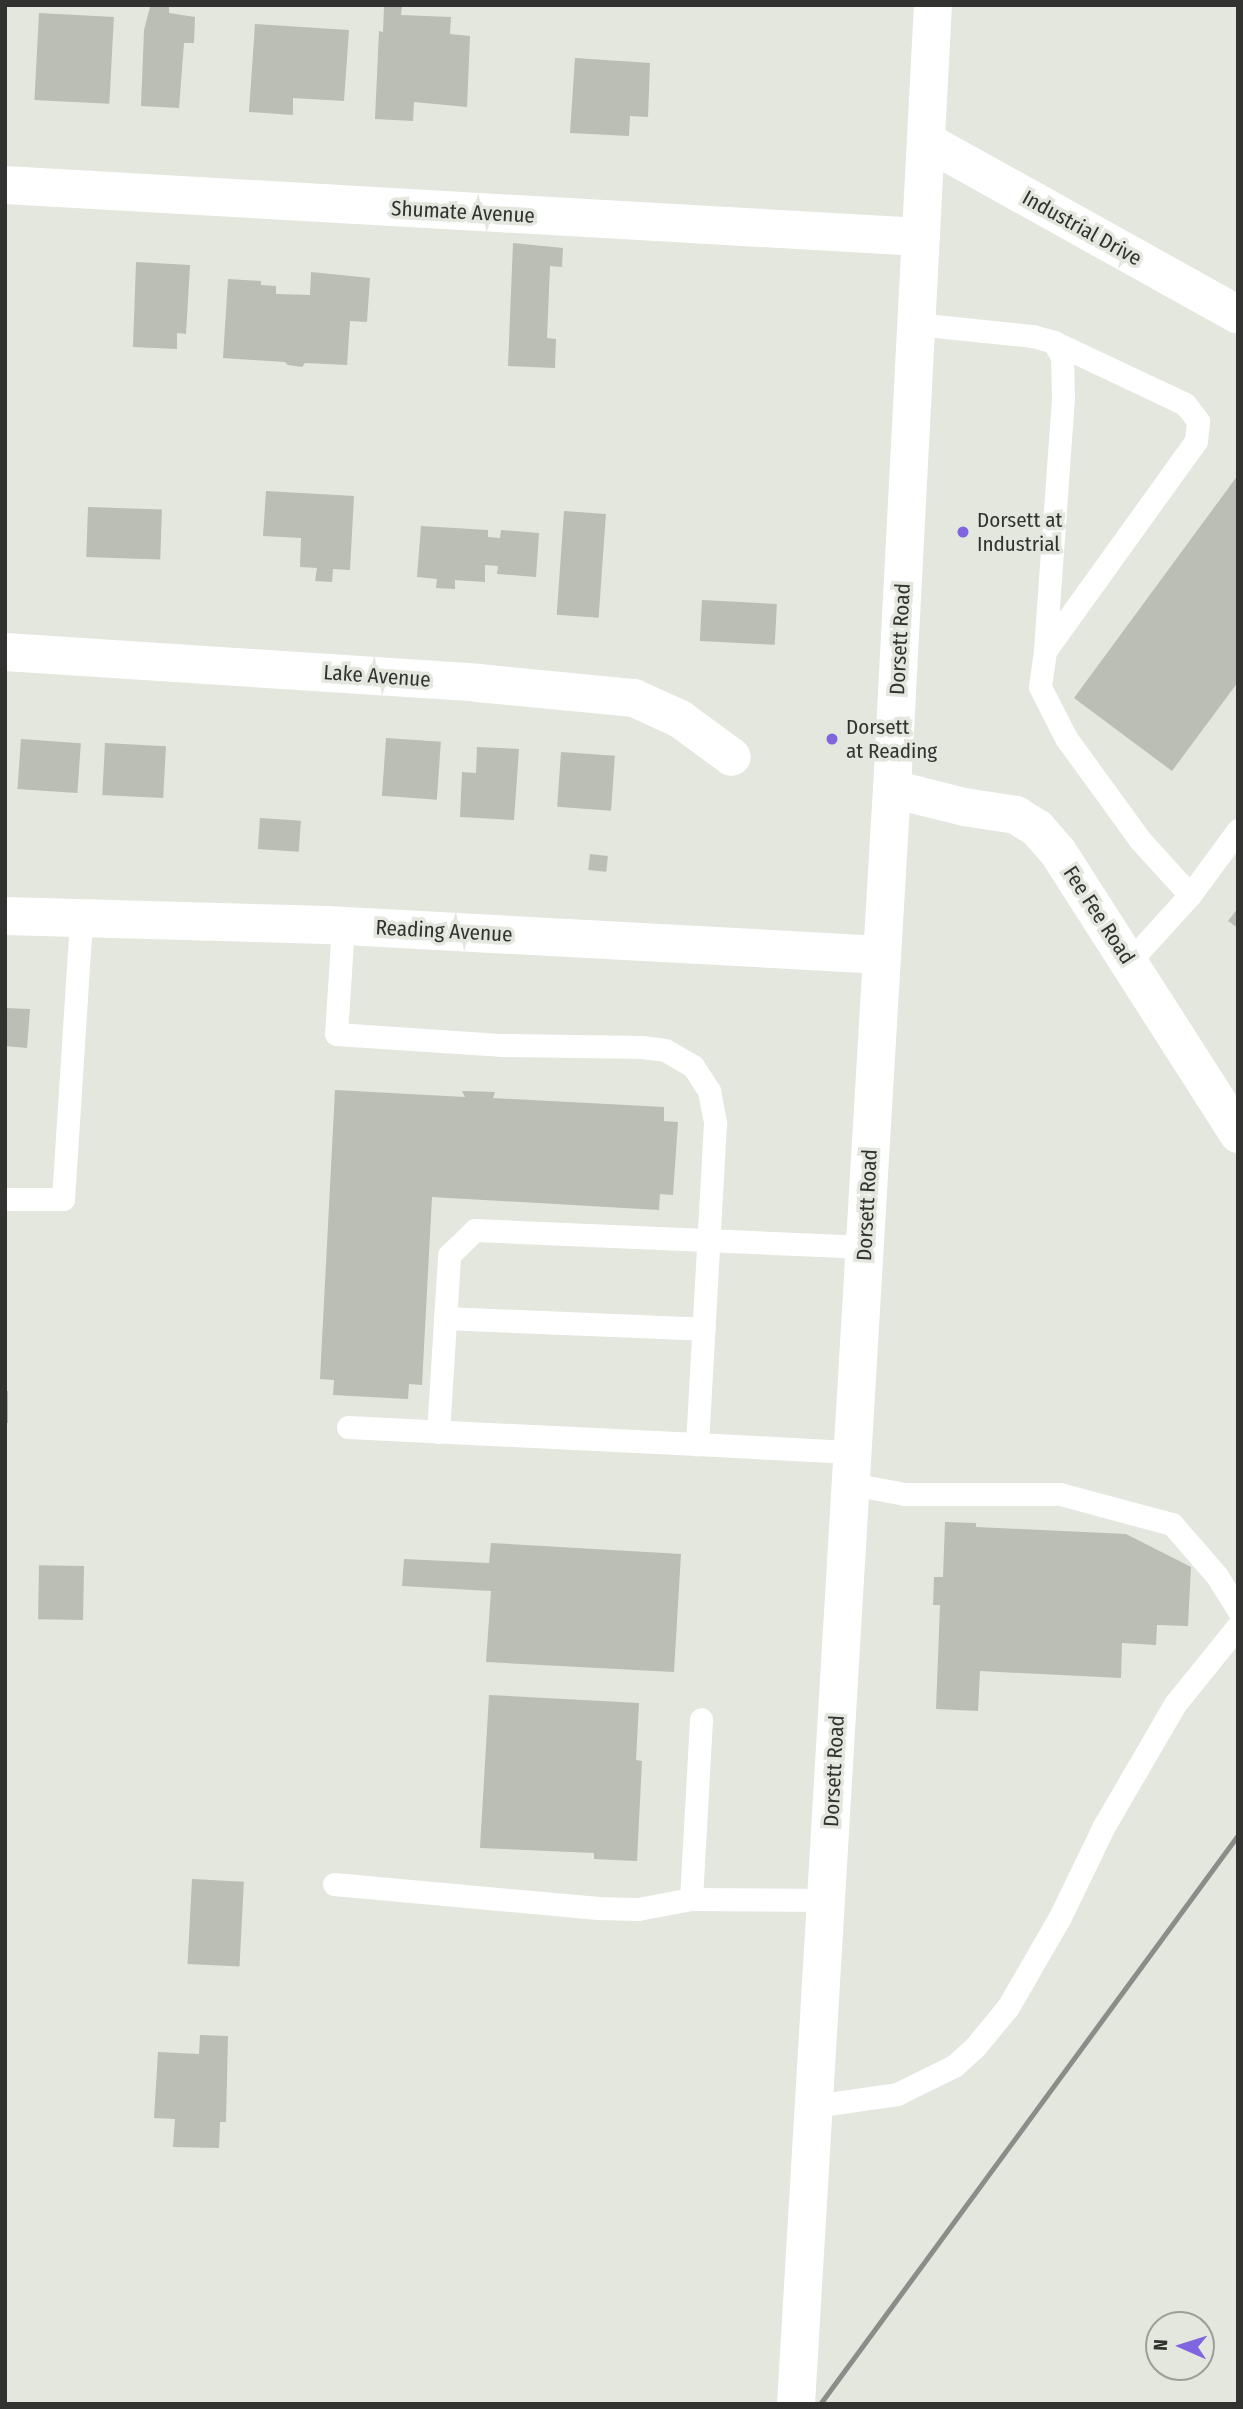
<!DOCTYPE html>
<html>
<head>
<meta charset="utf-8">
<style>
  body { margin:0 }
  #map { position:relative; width:1243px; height:2409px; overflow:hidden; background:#e3e7de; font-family:"Fira Sans Condensed",sans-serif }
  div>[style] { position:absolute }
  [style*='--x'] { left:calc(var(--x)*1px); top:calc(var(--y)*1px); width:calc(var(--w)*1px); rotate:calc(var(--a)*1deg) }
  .building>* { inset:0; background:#babeb5; transform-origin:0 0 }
  .service>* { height:23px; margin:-11.5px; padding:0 11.5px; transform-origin:11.5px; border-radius:11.5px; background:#fff }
  .minor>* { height:38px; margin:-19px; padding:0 19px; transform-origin:19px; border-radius:19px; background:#fff }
  .secondary>* { height:38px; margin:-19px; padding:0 19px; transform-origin:19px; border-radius:19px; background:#fff }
  .rail>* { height:5px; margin:-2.5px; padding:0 2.5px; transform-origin:2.5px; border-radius:2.5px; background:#8b8e88 }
  .dots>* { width:19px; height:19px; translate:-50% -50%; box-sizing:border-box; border:4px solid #e3e7de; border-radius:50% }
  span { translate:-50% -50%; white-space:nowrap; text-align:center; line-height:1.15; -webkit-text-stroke:7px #e3e7de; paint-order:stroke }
  .street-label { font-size:21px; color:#323330 }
  .poi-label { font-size:21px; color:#323330 }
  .left { translate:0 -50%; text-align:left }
  .frame { position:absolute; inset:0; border:7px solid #323330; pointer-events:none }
  .north { position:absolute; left:1145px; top:2311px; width:70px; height:70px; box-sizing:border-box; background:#e3e7de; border:2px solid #9c9f98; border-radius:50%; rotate:273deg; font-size:19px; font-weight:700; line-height:28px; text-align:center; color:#323330 }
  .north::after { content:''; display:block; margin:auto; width:24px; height:32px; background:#7f65e0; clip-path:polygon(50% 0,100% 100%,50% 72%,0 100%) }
</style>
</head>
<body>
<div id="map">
  <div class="building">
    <div style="clip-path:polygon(156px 5px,169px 5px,169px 13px,195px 17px,194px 43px,184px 43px,179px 108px,141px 106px,144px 30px,150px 7px)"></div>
    <div style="clip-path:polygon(384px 6px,402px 7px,401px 15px,451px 17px,450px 34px,470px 36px,467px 107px,414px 102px,413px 121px,375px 119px,379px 31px,383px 32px)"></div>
    <div style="left:39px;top:13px;width:75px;height:87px;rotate:3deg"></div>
    <div style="clip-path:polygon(255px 24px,349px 30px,344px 101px,293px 98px,293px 115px,249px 112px)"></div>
    <div style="clip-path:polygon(575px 58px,650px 63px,648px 117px,630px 116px,629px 136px,570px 133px)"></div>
    <div style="clip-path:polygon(513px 243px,563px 248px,562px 267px,550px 266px,547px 338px,556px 339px,555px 368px,508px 366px)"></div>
    <div style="clip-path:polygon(136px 262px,190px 265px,186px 334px,177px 333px,177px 349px,133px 347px)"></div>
    <div style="clip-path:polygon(311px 272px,370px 278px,367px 322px,350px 321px,347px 365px,305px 363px,302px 367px,288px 365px,285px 362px,223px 358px,228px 279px,261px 281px,261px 285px,276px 286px,276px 294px,310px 295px)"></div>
    <div style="clip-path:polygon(1238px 475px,1238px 682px,1172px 771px,1074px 698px)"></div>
    <div style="clip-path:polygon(266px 491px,354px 496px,350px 570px,333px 569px,332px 582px,315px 581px,317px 568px,300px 567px,301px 538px,263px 536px)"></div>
    <div style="left:88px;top:507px;width:74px;height:50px;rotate:2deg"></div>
    <div style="left:564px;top:511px;width:42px;height:104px;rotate:4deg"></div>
    <div style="clip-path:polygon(421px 526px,488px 530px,488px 537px,500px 538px,501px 530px,539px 533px,536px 577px,497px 574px,498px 566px,485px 565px,485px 582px,455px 580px,455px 589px,436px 588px,437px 579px,417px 577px)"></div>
    <div style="left:702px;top:600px;width:75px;height:41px;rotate:3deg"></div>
    <div style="left:386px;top:738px;width:55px;height:58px;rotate:4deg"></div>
    <div style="left:21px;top:739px;width:60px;height:50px;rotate:4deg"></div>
    <div style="left:105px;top:743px;width:61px;height:52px;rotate:3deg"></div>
    <div style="clip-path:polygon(477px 747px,519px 749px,514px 820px,460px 817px,462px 772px,476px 773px)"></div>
    <div style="left:561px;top:752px;width:54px;height:55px;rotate:4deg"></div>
    <div style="left:260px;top:818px;width:41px;height:31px;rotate:4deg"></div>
    <div style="left:590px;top:854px;width:18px;height:16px;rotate:6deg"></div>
    <div style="clip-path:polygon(1238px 908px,1238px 928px,1228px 921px)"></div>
    <div style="clip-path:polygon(5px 1008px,30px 1009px,27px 1048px,5px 1046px)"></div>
    <div style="clip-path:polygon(335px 1090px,465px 1097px,462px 1091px,495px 1092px,493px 1098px,664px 1107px,664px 1121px,678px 1122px,673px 1195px,660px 1194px,659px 1210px,432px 1197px,422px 1385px,409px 1384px,408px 1399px,333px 1395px,334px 1380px,320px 1379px)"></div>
    <div style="left:5px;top:1391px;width:3px;height:32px"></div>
    <div style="clip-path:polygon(945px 1522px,976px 1523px,976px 1527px,1126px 1534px,1191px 1567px,1188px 1626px,1157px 1625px,1156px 1645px,1122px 1643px,1121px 1678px,980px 1671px,978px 1711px,936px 1709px,940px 1605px,933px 1605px,934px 1577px,943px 1577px)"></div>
    <div style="clip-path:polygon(491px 1543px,681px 1554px,674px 1672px,486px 1662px,491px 1591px,402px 1586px,404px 1559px,489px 1563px)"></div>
    <div style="left:84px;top:1566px;width:54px;height:45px;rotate:91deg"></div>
    <div style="clip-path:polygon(489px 1695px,639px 1703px,636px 1760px,642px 1761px,637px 1861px,594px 1859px,594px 1853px,480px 1848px)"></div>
    <div style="left:192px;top:1879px;width:52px;height:85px;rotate:3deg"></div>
    <div style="clip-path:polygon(200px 2035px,228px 2036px,226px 2122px,220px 2122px,219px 2148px,173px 2147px,175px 2119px,154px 2118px,158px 2052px,199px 2054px)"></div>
  </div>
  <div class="service">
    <div style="--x:916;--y:324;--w:118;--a:5.9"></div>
    <div style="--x:1033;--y:336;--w:22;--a:16"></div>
    <div style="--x:1054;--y:342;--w:17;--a:62"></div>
    <div style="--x:1062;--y:357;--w:41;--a:88.6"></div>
    <div style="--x:1063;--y:398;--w:254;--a:94.1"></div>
    <div style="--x:1045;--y:651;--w:36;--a:98"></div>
    <div style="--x:1040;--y:687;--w:57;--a:63"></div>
    <div style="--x:1066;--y:738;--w:126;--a:54"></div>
    <div style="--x:1140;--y:840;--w:74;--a:47.7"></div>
    <div style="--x:1190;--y:895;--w:91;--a:132.3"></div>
    <div style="--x:1045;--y:651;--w:259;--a:-54.3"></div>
    <div style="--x:1196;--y:441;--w:20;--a:-84"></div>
    <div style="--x:1198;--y:421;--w:21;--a:-127"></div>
    <div style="--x:1185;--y:404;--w:145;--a:-154.7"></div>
    <div style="--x:1190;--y:895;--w:81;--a:-53.6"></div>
    <div style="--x:343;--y:926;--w:108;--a:93.7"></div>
    <div style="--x:336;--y:1034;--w:164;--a:3.8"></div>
    <div style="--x:500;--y:1045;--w:142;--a:0.8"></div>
    <div style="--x:642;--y:1047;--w:23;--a:7"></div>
    <div style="--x:665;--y:1050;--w:32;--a:30"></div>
    <div style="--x:693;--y:1066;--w:30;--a:57"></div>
    <div style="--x:709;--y:1091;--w:33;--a:79"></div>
    <div style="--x:715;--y:1123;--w:322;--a:93.2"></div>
    <div style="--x:697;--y:1444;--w:155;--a:3"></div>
    <div style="--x:5;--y:1199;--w:58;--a:0"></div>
    <div style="--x:63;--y:1199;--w:281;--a:-86.3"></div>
    <div style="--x:445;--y:1318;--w:259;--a:2.4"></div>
    <div style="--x:348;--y:1427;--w:349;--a:2.8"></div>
    <div style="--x:438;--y:1432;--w:177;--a:-86.4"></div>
    <div style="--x:449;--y:1255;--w:36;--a:-44"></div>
    <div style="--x:475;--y:1230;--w:390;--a:2.5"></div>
    <div style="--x:851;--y:1484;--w:55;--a:10.5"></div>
    <div style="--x:905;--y:1494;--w:155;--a:0"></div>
    <div style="--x:1060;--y:1494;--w:116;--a:15"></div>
    <div style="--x:1172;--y:1524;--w:69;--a:49.1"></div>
    <div style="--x:1217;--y:1576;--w:40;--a:58"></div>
    <div style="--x:334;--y:1884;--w:265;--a:5.2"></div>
    <div style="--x:598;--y:1908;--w:40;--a:1.4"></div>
    <div style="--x:638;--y:1909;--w:54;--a:-10.7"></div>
    <div style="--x:691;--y:1899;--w:135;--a:0.4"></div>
    <div style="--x:691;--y:1899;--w:180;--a:-86.8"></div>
    <div style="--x:814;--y:2106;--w:84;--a:-8.2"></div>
    <div style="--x:897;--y:2094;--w:64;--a:-26.2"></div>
    <div style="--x:954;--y:2066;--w:28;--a:-42"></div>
    <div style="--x:975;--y:2047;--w:52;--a:-50.5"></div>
    <div style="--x:1008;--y:2007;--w:104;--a:-60"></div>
    <div style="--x:1060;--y:1917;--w:101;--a:-64.2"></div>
    <div style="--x:1104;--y:1826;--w:141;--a:-59.8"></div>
    <div style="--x:1175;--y:1704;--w:100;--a:-51.1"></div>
  </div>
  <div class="minor">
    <div style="--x:926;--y:141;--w:357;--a:29.1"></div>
    <div style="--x:5;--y:185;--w:917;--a:3.25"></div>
    <div style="--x:5;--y:652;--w:474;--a:3.7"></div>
    <div style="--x:478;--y:683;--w:157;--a:5.5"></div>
    <div style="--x:634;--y:698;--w:51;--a:24.5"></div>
    <div style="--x:680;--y:719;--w:64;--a:36.2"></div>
    <div style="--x:892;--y:789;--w:74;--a:14"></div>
    <div style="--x:964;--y:807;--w:53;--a:8.7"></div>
    <div style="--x:1016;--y:815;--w:25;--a:32"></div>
    <div style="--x:1037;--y:828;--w:32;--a:49"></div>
    <div style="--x:1058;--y:852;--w:335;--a:57.4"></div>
    <div style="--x:5;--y:916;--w:322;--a:1.6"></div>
    <div style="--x:327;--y:925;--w:556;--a:3.09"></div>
  </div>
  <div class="secondary">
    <div style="--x:796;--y:2404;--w:1618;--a:-86.6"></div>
    <div style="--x:892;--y:789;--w:785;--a:-87.01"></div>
  </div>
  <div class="rail">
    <div style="--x:820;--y:2404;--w:706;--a:-53.7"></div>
  </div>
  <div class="dots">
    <div style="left:963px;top:532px;background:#7f65e0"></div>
    <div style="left:832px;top:739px;background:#7f65e0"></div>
  </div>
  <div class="street-label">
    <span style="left:463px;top:212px;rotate:3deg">Shumate Avenue</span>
    <span style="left:1082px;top:228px;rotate:29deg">Industrial Drive</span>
    <span style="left:900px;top:639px;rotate:-87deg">Dorsett Road</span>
    <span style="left:377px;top:676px;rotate:4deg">Lake Avenue</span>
    <span style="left:1099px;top:915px;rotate:57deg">Fee Fee Road</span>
    <span style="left:444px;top:931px;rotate:3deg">Reading Avenue</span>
    <span style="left:867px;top:1205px;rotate:-87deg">Dorsett Road</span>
    <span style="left:834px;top:1771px;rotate:-87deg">Dorsett Road</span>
  </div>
  <div class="poi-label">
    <span class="left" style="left:977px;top:532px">Dorsett at<br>Industrial</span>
    <span class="left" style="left:846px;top:739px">Dorsett<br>at Reading</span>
  </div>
  <div class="frame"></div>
  <div class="north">N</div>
</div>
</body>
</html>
